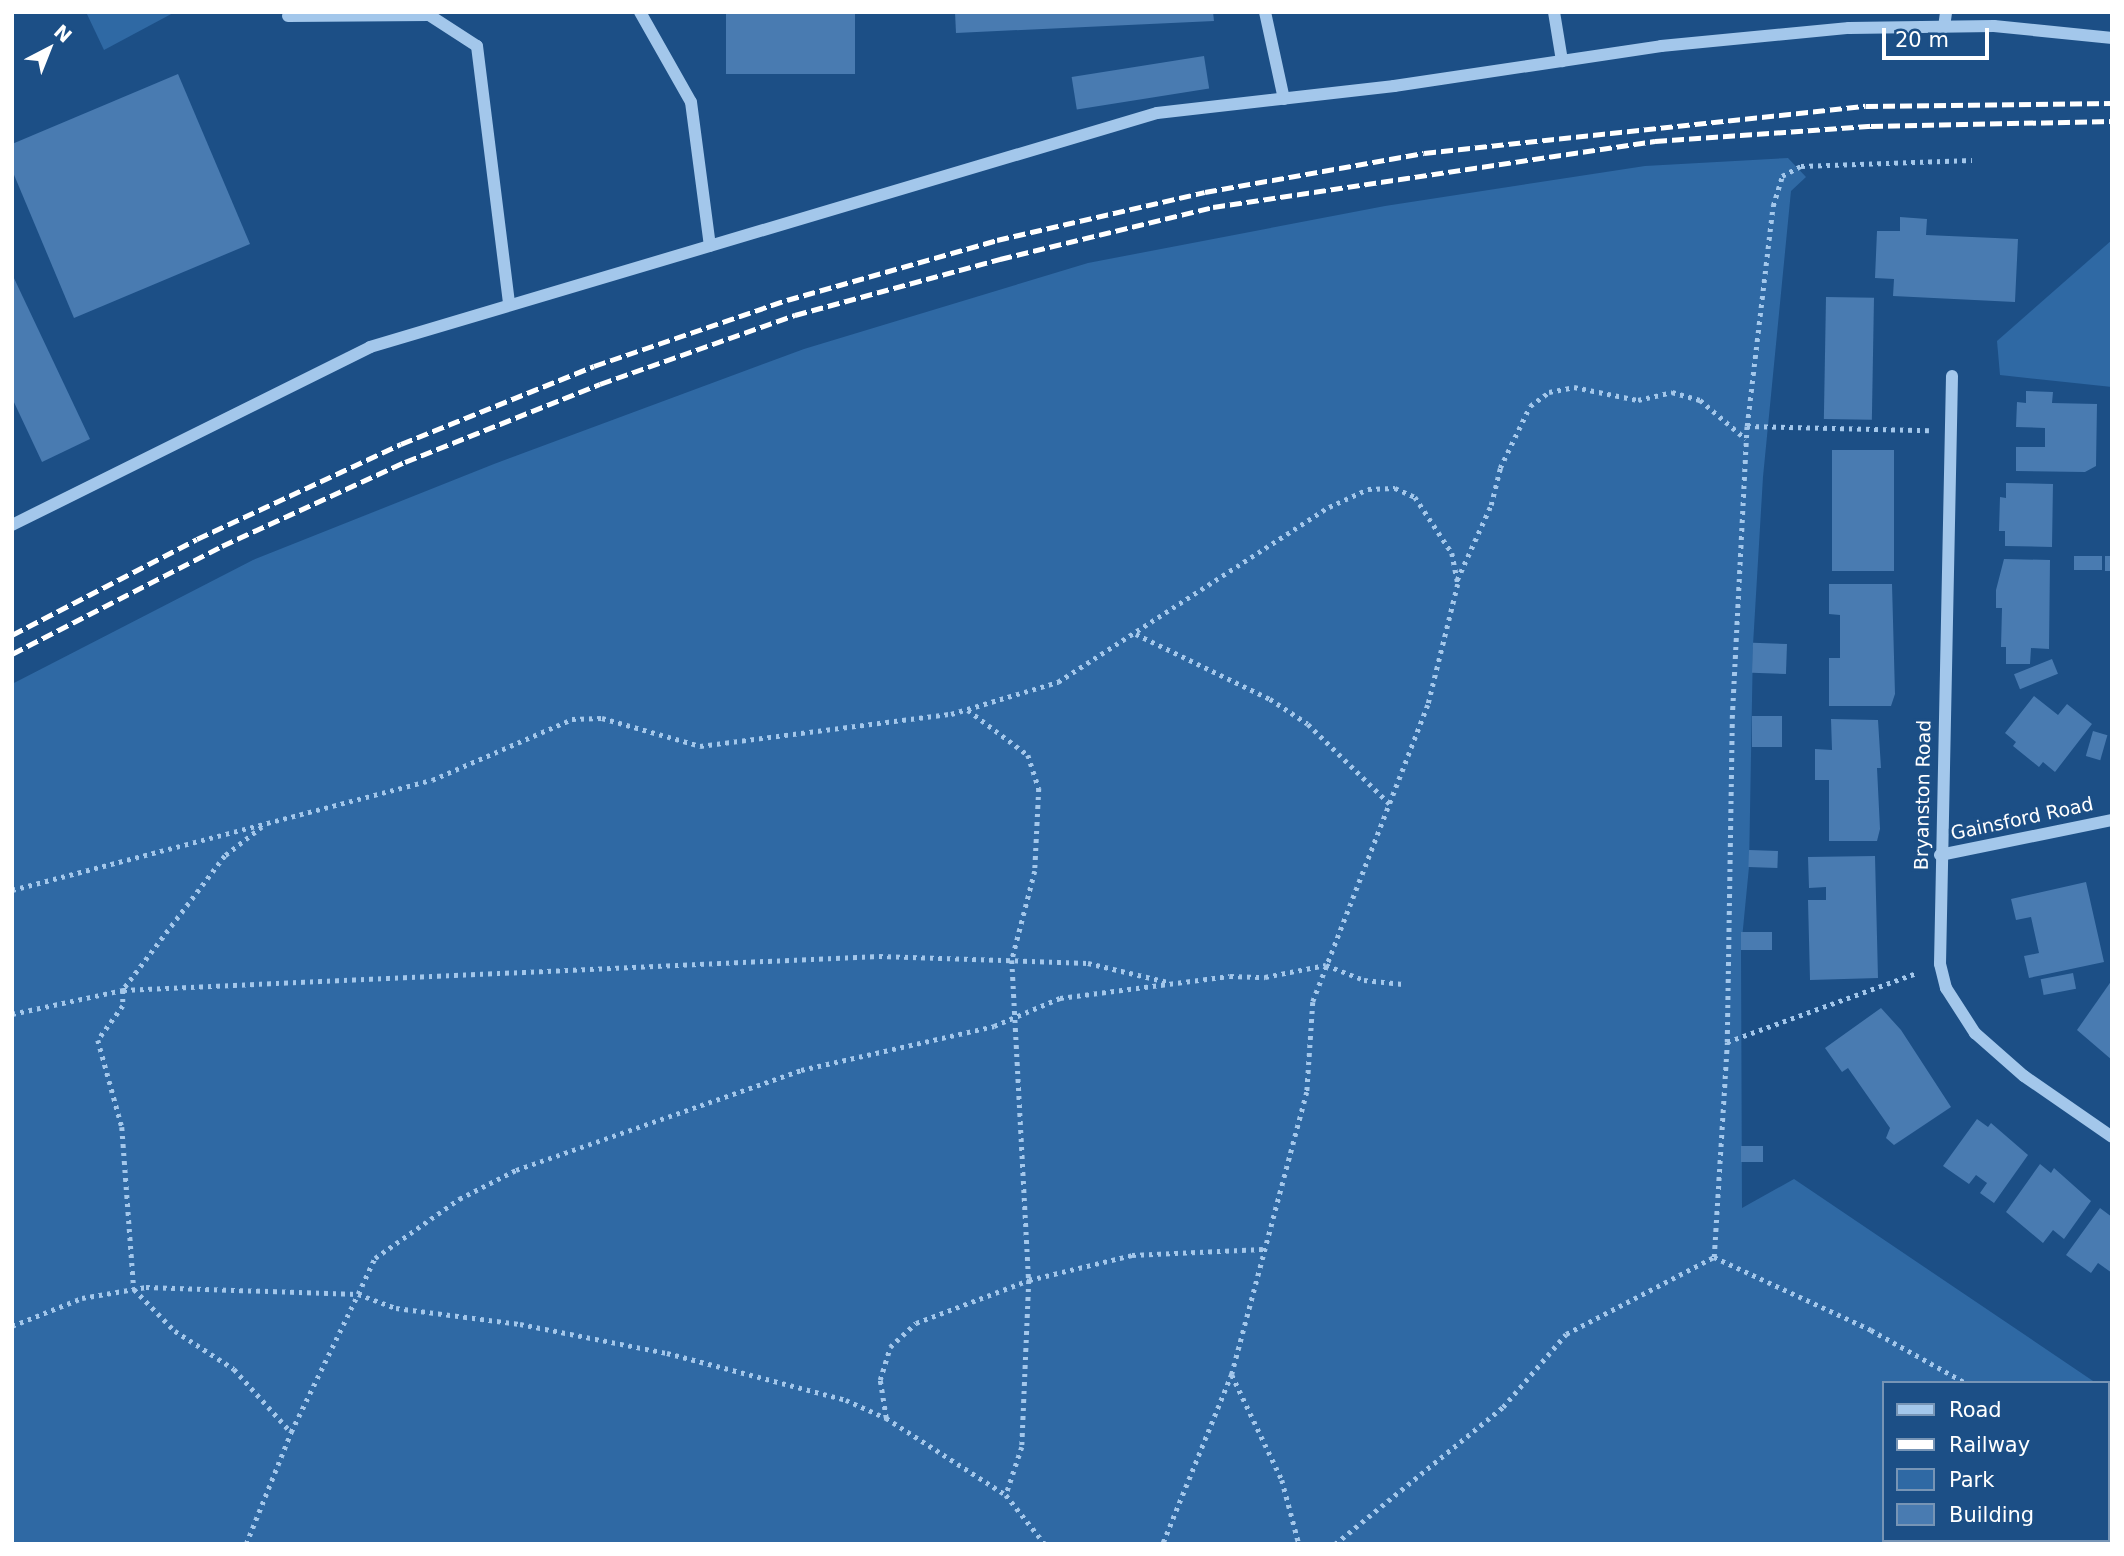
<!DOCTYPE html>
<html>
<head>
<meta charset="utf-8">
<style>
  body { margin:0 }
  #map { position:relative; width:2124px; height:1556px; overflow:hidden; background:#1c4f86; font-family:"DejaVu Sans",sans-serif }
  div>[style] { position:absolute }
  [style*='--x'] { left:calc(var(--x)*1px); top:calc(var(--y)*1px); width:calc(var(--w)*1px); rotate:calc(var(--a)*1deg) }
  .green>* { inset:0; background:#2f69a4 }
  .building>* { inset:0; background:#497bb1; transform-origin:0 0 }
  .path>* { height:4.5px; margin-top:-2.25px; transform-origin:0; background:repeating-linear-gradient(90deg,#a3c7eb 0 3.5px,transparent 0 8.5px) }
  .minor>* { height:12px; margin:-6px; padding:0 6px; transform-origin:6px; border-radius:6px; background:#a3c7eb }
  .rail>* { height:5px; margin-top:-2.5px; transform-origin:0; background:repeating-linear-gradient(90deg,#fff 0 12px,transparent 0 17px) }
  span { translate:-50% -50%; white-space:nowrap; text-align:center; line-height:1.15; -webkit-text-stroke:6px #1c4f86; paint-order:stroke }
  .street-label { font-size:19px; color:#fff }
  .frame { position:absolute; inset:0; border:14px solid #fff; pointer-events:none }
  .legend { position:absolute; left:1882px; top:1381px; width:228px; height:161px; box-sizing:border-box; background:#1c4f86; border:2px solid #7795b6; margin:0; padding:9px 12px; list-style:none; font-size:21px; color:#fff }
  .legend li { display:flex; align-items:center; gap:14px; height:35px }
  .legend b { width:35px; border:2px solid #7795b6 }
  .north { position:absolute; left:14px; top:14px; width:70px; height:70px; -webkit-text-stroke:5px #1c4f86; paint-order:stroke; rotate:42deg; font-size:19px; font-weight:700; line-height:28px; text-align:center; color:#fff }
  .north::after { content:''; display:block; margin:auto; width:24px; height:32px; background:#fff; clip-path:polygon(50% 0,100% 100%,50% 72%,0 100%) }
  .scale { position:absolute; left:1882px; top:28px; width:107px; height:32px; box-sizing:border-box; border:4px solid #fff; border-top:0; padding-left:9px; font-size:21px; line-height:24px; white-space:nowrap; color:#fff; -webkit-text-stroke:5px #1c4f86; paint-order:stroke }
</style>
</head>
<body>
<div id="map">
  <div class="green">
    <div style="clip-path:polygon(86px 12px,175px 12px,104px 50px)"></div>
    <div style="clip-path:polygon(1788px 158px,1806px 177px,1791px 191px,1763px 477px,1753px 645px,1749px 867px,1741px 949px,1742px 1208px,1794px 1179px,2096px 1383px,1884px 1383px,1884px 1540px,2108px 1540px,2108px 1391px,2112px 1544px,12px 1544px,12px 684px,253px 560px,494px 464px,804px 349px,1088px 263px,1385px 206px,1645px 166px)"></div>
    <div style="clip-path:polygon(2112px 240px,2112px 387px,2000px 375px,1997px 341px)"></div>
  </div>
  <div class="building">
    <div style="left:726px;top:12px;width:129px;height:62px"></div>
    <div style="clip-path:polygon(955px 12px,1213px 12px,1214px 21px,956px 33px)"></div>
    <div style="left:1204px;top:56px;width:33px;height:134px;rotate:81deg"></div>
    <div style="clip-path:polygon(178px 74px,250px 244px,74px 318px,12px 170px,12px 144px)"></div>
    <div style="clip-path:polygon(1900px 217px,1927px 219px,1926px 235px,2018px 239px,2015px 302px,1893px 296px,1894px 279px,1875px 278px,1877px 231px,1900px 231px)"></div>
    <div style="clip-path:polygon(12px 274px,90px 439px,42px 462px,12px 398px)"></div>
    <div style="left:1826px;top:297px;width:48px;height:122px;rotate:1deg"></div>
    <div style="clip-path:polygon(2026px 391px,2053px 392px,2052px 403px,2097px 404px,2096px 466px,2085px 472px,2016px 471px,2016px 447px,2045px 447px,2045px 428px,2016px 427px,2017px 402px,2026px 403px)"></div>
    <div style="left:1832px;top:450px;width:62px;height:121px"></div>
    <div style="clip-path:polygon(2006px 483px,2053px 484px,2052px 547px,2005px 546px,2005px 531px,1999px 531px,2000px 497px,2006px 498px)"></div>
    <div style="left:2074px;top:556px;width:28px;height:14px"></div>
    <div style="left:2105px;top:556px;width:7px;height:15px"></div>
    <div style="clip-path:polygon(2004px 559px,2050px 560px,2049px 649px,2031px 648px,2030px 664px,2006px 664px,2006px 647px,2001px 647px,2002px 608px,1996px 608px,1996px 590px)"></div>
    <div style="clip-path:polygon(1829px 584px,1892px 584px,1895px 694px,1891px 706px,1829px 706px,1829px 658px,1840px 658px,1840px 615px,1829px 614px)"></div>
    <div style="left:1787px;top:644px;width:30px;height:34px;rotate:92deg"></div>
    <div style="left:2052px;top:659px;width:16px;height:41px;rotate:68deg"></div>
    <div style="clip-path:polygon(2034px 696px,2058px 715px,2067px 704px,2092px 724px,2055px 772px,2043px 762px,2039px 767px,2013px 746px,2016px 742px,2005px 733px)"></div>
    <div style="left:1752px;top:716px;width:30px;height:31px"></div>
    <div style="clip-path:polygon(1831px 719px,1878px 720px,1881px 768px,1877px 768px,1880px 829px,1877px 841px,1829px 841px,1829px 780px,1815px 780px,1815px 749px,1832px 750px)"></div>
    <div style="left:2093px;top:731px;width:15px;height:26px;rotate:16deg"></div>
    <div style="left:1749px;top:850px;width:29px;height:17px;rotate:2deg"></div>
    <div style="clip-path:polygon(1875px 856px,1878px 978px,1810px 980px,1808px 900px,1826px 900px,1826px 887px,1809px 888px,1808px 857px)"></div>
    <div style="clip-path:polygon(2086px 882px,2104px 962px,2029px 978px,2024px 956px,2039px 953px,2031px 917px,2016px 920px,2011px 899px)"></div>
    <div style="left:1741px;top:932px;width:31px;height:18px"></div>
    <div style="left:2073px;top:973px;width:16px;height:33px;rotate:79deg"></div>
    <div style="clip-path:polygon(2112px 980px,2112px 1060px,2077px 1030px)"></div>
    <div style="clip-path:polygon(1881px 1008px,1901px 1030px,1951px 1107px,1894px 1145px,1886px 1138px,1890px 1128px,1848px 1068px,1842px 1072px,1825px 1048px)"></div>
    <div style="clip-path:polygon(1977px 1119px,1988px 1127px,1991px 1123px,2028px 1155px,1994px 1203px,1980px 1193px,1987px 1183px,1976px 1175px,1969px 1184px,1943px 1166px)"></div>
    <div style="left:1741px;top:1146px;width:22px;height:16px"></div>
    <div style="clip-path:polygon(2040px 1164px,2051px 1173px,2054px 1168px,2091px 1201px,2064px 1239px,2053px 1230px,2043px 1243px,2006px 1212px)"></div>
    <div style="clip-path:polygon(2100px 1208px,2112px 1217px,2112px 1273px,2098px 1263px,2091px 1273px,2066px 1255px)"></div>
  </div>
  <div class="path">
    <div style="--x:1747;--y:426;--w:182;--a:1.3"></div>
    <div style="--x:1457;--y:580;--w:82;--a:-65.6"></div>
    <div style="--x:1491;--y:505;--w:38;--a:-76"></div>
    <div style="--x:1500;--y:468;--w:69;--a:-64.2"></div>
    <div style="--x:1530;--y:406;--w:24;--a:-36"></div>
    <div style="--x:1549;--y:392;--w:25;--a:-11"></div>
    <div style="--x:1574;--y:387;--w:65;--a:11.5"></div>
    <div style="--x:1638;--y:400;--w:35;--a:-13"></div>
    <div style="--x:1672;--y:392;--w:29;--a:16"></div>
    <div style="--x:1700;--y:400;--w:60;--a:40.3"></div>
    <div style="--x:1136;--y:634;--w:149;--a:25.9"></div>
    <div style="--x:1270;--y:699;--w:45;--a:33.3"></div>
    <div style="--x:1308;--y:724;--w:115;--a:44.3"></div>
    <div style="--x:968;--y:710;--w:75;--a:36.9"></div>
    <div style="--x:1028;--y:755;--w:35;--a:72"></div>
    <div style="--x:1039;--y:788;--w:83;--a:92.8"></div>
    <div style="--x:1035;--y:871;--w:92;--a:104.5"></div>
    <div style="--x:1012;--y:960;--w:320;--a:87"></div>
    <div style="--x:1029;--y:1280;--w:167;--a:92.4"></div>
    <div style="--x:1022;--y:1447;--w:51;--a:108.4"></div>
    <div style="--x:262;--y:827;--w:47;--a:141.9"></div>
    <div style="--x:225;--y:856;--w:168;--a:127.3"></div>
    <div style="--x:123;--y:990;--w:16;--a:90"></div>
    <div style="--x:123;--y:1006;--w:42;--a:126.3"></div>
    <div style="--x:98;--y:1040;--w:90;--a:74.6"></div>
    <div style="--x:122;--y:1127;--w:162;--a:85.8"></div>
    <div style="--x:134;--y:1289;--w:59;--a:45.7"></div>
    <div style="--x:175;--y:1331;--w:70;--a:32.8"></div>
    <div style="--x:234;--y:1369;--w:85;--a:47.9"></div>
    <div style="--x:12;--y:890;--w:434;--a:-14.7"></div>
    <div style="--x:432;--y:780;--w:153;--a:-23.5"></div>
    <div style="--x:572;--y:719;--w:30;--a:-2"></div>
    <div style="--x:602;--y:718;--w:102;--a:15.9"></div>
    <div style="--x:700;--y:746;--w:253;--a:-7.3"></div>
    <div style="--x:951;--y:714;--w:112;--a:-16.7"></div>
    <div style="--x:1058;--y:682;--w:323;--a:-32.9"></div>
    <div style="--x:1329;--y:507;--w:43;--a:-24.8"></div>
    <div style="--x:1368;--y:489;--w:27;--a:-2"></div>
    <div style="--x:1395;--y:488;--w:22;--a:24"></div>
    <div style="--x:1415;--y:497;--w:67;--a:56.5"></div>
    <div style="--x:1452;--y:553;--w:32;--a:79"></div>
    <div style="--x:1458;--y:584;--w:125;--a:103.9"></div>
    <div style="--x:1428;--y:705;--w:318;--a:111.2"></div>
    <div style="--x:1313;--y:1002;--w:90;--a:93.8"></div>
    <div style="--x:1307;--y:1092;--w:292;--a:104.9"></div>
    <div style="--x:1232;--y:1374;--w:183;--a:112.1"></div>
    <div style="--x:12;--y:1014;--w:114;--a:-12.2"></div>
    <div style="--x:123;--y:990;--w:757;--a:-2.58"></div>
    <div style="--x:879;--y:956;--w:209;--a:1.9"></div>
    <div style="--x:1088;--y:963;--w:82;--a:13.4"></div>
    <div style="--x:1727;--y:1042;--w:202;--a:-20"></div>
    <div style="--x:1714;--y:1257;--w:215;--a:-86.5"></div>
    <div style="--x:1727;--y:1042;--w:324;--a:-89.1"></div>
    <div style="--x:1732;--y:718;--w:292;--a:-87.1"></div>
    <div style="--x:1747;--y:426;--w:222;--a:-83.3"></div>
    <div style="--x:1773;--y:206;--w:31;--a:-73"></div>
    <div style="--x:1782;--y:176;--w:21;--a:-28"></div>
    <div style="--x:1801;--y:166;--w:171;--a:-2"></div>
    <div style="--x:1714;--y:1257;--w:173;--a:24.9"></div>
    <div style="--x:1871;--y:1330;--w:109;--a:29.2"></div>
    <div style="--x:12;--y:1326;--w:75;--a:-21.8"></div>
    <div style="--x:82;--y:1298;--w:65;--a:-9.8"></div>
    <div style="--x:146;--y:1287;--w:212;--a:1.9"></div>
    <div style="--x:358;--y:1294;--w:40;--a:-65"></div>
    <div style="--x:375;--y:1258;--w:103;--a:-35.1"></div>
    <div style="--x:459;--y:1199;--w:64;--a:-27"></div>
    <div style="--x:516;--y:1170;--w:302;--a:-19.3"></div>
    <div style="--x:801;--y:1070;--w:198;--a:-12.8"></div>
    <div style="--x:994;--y:1026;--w:72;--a:-23"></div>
    <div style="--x:1060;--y:998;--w:171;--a:-7.4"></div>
    <div style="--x:1230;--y:976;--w:35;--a:2"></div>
    <div style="--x:1265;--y:977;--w:62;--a:-11.1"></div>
    <div style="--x:1326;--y:965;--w:41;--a:21.5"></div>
    <div style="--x:1364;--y:980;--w:39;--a:6"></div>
    <div style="--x:1232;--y:1375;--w:116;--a:64.5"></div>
    <div style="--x:1282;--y:1480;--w:66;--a:75.1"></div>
    <div style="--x:886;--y:1418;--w:38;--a:-99"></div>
    <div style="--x:880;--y:1380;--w:34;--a:-73"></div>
    <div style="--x:890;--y:1347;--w:35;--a:-43"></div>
    <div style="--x:916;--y:1323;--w:121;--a:-20.8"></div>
    <div style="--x:1029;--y:1280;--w:106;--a:-13.6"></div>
    <div style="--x:1132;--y:1255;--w:131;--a:-2.6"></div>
    <div style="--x:2108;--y:1461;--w:4;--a:27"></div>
    <div style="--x:246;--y:1544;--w:121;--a:-68.1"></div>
    <div style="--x:291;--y:1432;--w:153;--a:-64.1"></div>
    <div style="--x:358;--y:1294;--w:40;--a:20.2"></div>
    <div style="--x:396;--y:1308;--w:125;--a:7.4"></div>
    <div style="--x:520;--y:1324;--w:150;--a:11.2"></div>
    <div style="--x:667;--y:1353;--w:185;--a:14.7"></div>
    <div style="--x:846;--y:1400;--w:44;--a:24.2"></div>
    <div style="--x:886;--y:1418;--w:143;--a:32.7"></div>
    <div style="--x:1006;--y:1495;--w:63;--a:51.5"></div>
    <div style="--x:1335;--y:1544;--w:217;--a:-39.2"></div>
    <div style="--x:1503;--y:1407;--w:96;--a:-49.2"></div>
    <div style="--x:1566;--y:1334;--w:167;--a:-27.5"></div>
  </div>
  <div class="minor">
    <div style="--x:640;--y:12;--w:103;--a:60.5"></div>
    <div style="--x:691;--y:102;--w:145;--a:82.5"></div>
    <div style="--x:1265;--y:12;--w:89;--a:77.7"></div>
    <div style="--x:1554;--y:12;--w:50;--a:80.7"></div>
    <div style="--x:288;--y:16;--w:141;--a:-0.4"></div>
    <div style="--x:429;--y:15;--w:57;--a:32.9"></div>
    <div style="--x:477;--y:46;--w:260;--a:82.9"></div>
    <div style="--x:1944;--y:27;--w:15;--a:-82"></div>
    <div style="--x:1952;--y:376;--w:588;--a:91.17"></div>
    <div style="--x:1940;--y:964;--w:25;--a:76"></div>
    <div style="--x:1946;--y:988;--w:54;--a:57.2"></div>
    <div style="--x:1975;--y:1033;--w:65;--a:41.3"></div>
    <div style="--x:2024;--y:1076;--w:107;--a:34.7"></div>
    <div style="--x:12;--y:525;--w:400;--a:-26.4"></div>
    <div style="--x:370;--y:347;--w:821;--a:-16.56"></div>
    <div style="--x:1157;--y:113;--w:239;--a:-6.5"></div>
    <div style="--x:1394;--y:86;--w:270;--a:-8.5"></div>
    <div style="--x:1661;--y:46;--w:189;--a:-5.5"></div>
    <div style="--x:1849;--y:28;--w:145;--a:-0.8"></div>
    <div style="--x:1994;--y:26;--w:119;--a:5.8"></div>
    <div style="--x:1940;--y:855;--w:176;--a:-11.5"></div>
  </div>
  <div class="rail">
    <div style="--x:12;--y:635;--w:208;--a:-27.4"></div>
    <div style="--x:197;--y:539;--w:225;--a:-25"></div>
    <div style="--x:401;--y:444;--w:208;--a:-22"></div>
    <div style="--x:594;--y:366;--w:204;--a:-18.9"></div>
    <div style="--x:787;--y:300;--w:218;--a:-15.9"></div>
    <div style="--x:997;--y:240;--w:213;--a:-13"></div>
    <div style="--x:1205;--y:192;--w:222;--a:-10.1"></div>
    <div style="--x:1424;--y:153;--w:444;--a:-6.1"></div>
    <div style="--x:1866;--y:106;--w:246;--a:-0.7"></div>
    <div style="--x:12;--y:654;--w:236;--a:-27.2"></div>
    <div style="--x:222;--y:546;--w:201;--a:-24.7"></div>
    <div style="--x:405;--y:462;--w:210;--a:-21.8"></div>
    <div style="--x:600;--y:384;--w:207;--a:-19.5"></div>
    <div style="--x:795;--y:315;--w:213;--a:-15.3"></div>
    <div style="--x:1000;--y:259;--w:219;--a:-13.7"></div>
    <div style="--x:1213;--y:207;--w:447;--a:-8.5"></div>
    <div style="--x:1655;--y:141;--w:217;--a:-4"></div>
    <div style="--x:1871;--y:126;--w:241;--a:-1.2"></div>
  </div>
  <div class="street-label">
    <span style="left:1923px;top:795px;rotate:-89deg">Bryanston Road</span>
    <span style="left:2022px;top:819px;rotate:-12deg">Gainsford Road</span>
  </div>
  <div class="frame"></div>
  <ul class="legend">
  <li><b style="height:9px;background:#a3c7eb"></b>Road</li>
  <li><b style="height:9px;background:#fff"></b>Railway</li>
  <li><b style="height:19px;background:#2f69a4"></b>Park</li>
  <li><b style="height:19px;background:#497bb1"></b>Building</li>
  </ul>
  <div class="north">N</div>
  <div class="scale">20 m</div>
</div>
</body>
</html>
